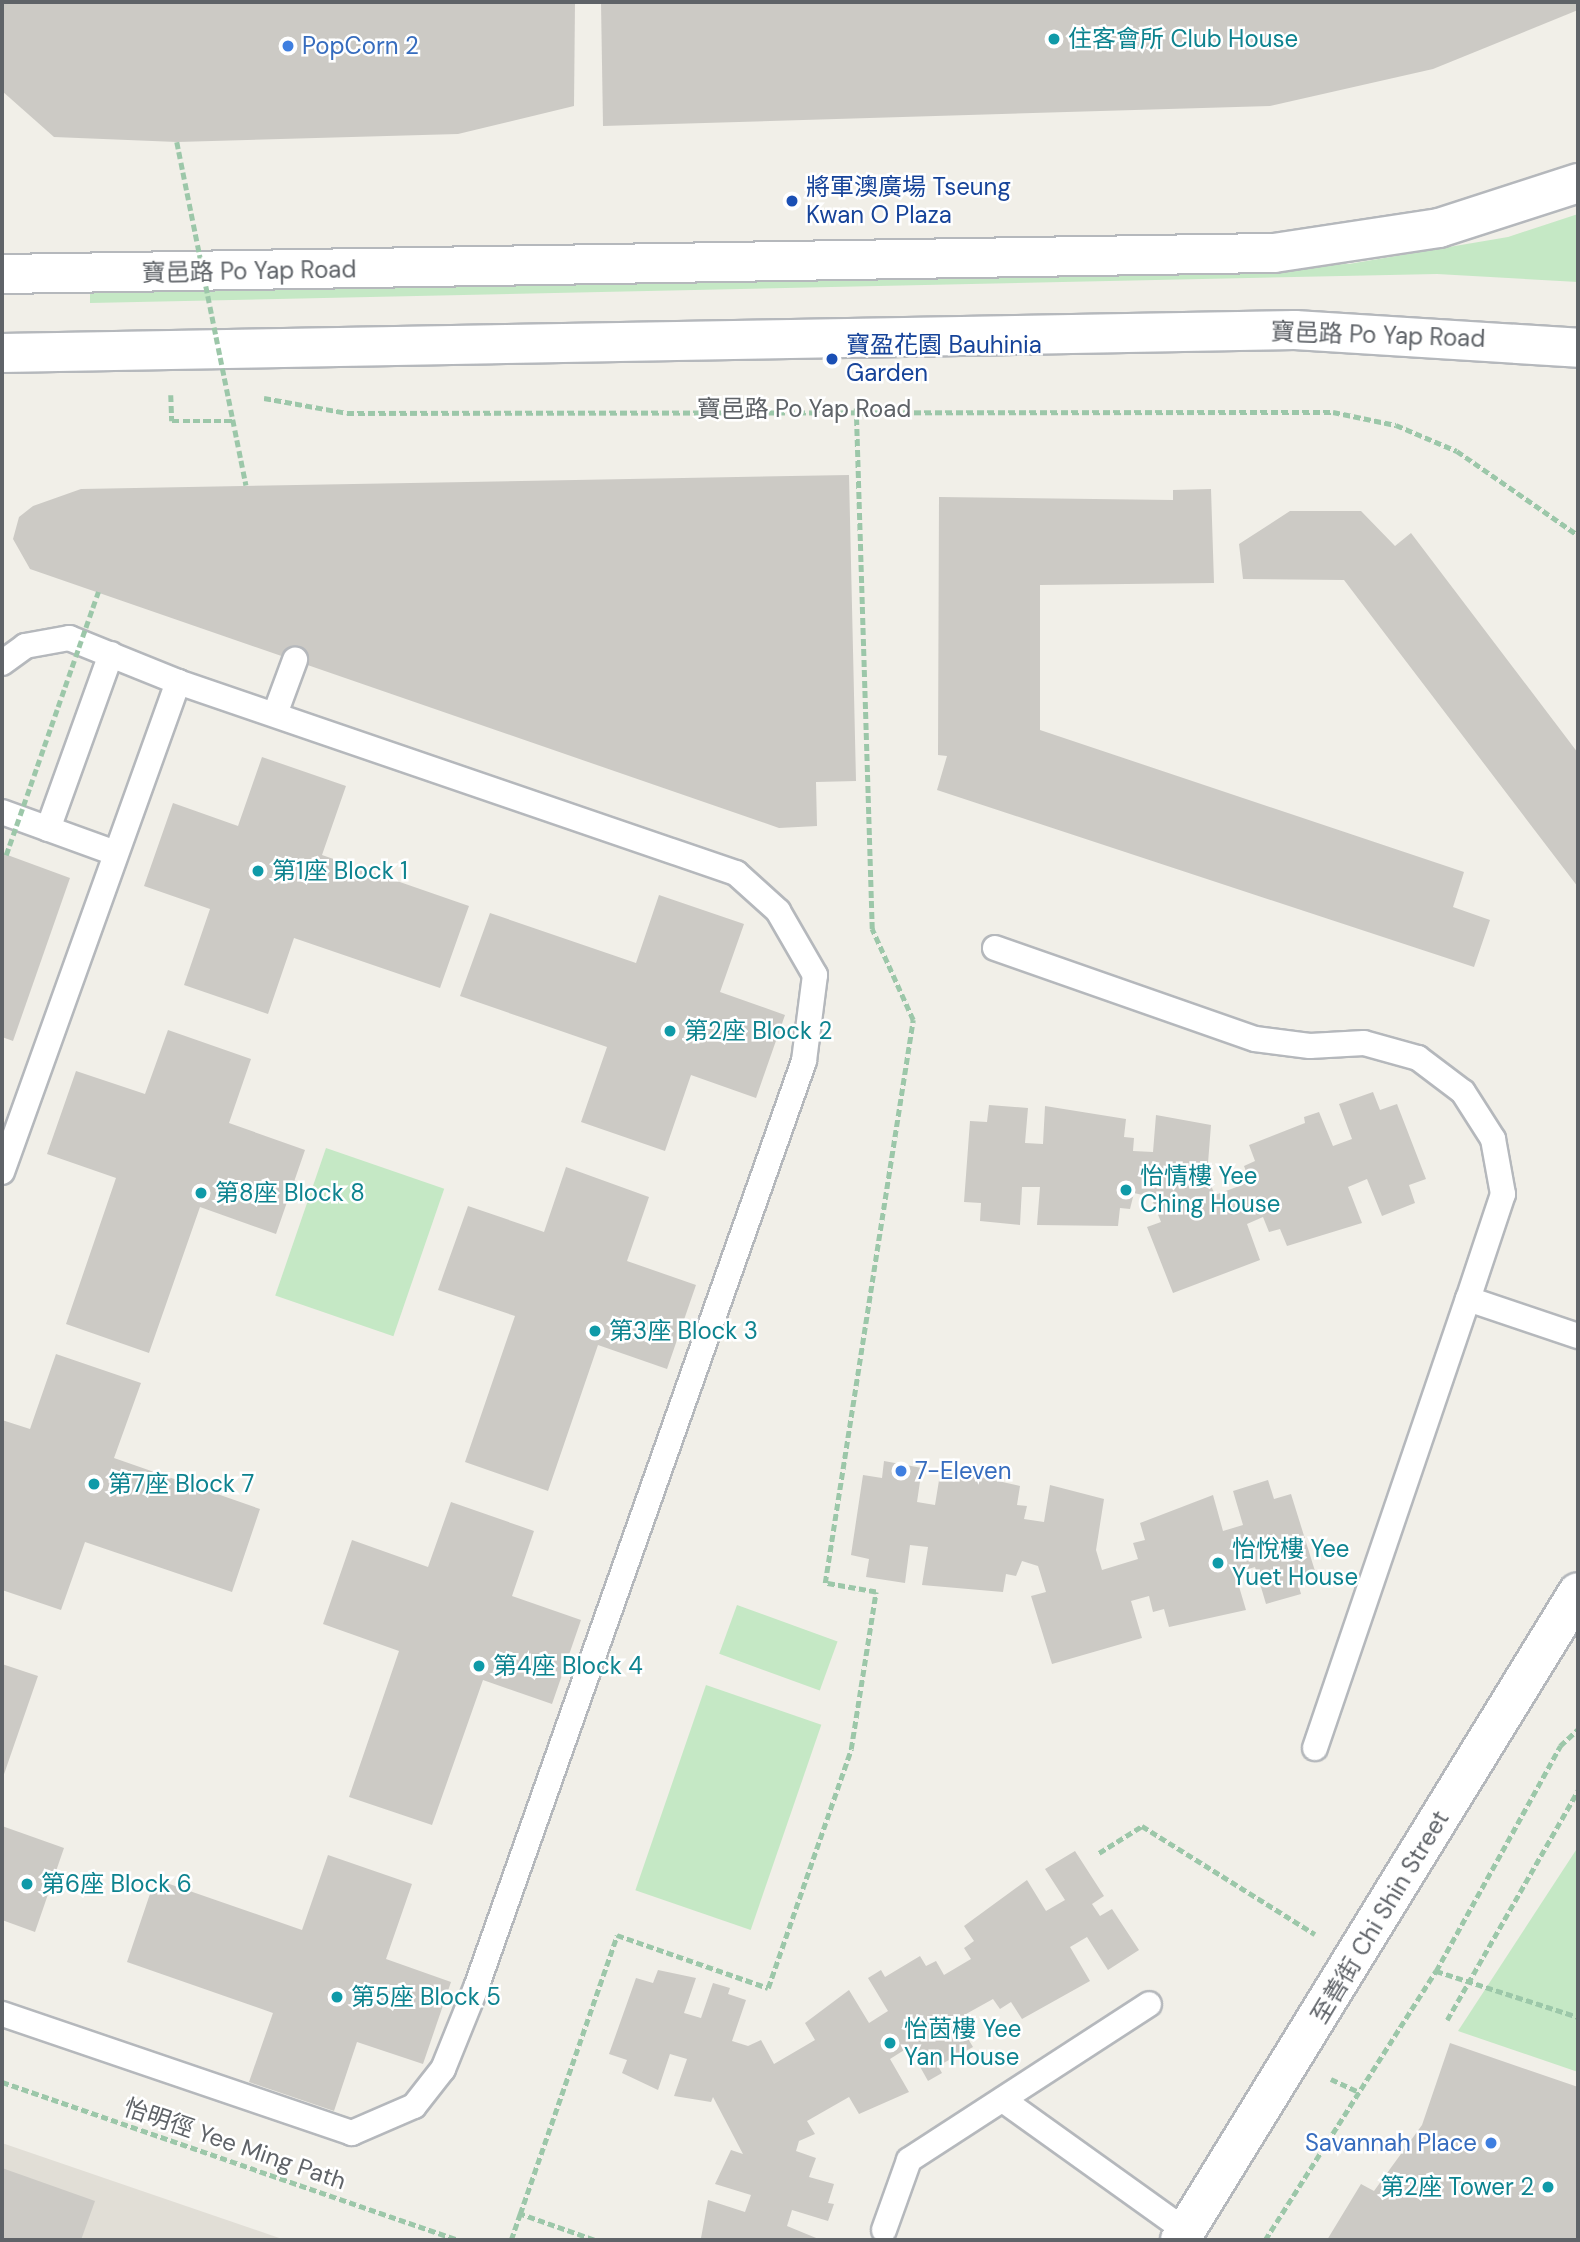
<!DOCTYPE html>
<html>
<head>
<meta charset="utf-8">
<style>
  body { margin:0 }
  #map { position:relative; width:1580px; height:2242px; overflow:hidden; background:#f1efe8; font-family:"DM Sans","Noto Sans TC",sans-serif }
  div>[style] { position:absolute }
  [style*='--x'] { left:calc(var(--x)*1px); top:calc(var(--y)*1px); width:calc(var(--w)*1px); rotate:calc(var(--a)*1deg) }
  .education>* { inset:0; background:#e1ded6 }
  .green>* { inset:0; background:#c5e8c5; transform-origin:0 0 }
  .building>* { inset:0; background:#cccac5 }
  .path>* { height:4.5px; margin-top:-2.25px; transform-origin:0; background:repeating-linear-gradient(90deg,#9cc7a9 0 7px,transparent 0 10.5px) }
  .roads { filter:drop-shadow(2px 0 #b5b8bc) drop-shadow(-2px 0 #b5b8bc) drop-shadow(0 2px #b5b8bc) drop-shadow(0 -2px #b5b8bc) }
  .service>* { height:24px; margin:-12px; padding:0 12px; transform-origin:12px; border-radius:12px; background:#fff }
  .minor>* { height:38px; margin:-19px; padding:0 19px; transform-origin:19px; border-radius:19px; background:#fff }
  .secondary>* { height:38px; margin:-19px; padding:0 19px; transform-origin:19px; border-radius:19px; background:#fff }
  .path-bridge>* { height:4.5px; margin-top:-2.25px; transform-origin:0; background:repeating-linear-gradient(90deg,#9cc7a9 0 7px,transparent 0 10.5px) }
  .dots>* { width:19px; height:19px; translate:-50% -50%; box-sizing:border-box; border:4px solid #fff; border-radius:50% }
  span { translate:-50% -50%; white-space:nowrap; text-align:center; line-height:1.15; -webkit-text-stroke:5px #fff; paint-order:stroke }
  .culture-label { font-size:24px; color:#0d838f }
  .left { translate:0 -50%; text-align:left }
  .right { translate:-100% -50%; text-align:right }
  .shop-label { font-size:24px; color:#366cbe }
  .transit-label { font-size:24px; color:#164399 }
  .street-label { font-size:24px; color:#5f6368 }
  .frame { position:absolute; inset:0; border:4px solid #5f6368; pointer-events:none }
</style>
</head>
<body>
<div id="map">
  <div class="education">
    <div style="clip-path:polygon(2px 2143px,285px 2240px,2px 2240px)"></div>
  </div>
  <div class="green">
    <div style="clip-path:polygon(1578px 214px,1578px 282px,1437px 274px,90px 303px,90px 289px,1349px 264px,1508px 237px)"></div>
    <div style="left:326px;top:1148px;width:125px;height:156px;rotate:19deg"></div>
    <div style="left:737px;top:1605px;width:107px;height:52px;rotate:20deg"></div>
    <div style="left:706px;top:1685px;width:122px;height:217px;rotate:19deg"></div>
    <div style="clip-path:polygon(1578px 1847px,1578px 2072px,1458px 2031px)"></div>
  </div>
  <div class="building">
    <div style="clip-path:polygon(2px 2px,575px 2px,574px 106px,458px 134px,177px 142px,54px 137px,2px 91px)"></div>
    <div style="clip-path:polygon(601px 2px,1578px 2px,1578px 10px,1433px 69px,1270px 106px,603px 126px)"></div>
    <div style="clip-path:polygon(849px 475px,856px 781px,816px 782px,817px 826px,779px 828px,30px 569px,13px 539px,19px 517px,33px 506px,81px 489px)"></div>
    <div style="clip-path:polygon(1211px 489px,1214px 583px,1040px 585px,1040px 730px,1464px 872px,1453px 907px,1490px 920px,1474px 967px,937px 790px,947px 756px,938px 755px,939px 497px,1173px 500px,1173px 490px)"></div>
    <div style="clip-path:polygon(1290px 511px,1361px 511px,1395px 546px,1411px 533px,1578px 753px,1578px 887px,1344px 580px,1243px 579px,1239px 544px)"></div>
    <div style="clip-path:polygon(262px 757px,346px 786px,322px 855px,469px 906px,440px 988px,294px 938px,268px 1014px,184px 985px,210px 909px,144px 886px,173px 803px,238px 826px)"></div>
    <div style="clip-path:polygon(2px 853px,70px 878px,13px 1041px,2px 1037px)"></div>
    <div style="clip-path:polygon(659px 895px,744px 924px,720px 992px,785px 1015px,756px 1098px,691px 1075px,665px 1151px,581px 1122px,607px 1047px,460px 996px,490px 913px,636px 963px)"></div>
    <div style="clip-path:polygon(168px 1030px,251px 1059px,229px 1123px,305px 1150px,276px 1234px,200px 1207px,149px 1353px,66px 1324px,116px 1178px,47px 1154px,76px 1071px,145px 1094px)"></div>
    <div style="clip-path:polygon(1373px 1092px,1380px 1110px,1397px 1104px,1426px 1179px,1409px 1185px,1415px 1203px,1382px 1216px,1367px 1179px,1348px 1187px,1362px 1223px,1287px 1246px,1280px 1229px,1269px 1232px,1263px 1217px,1247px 1224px,1260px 1260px,1173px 1293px,1147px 1227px,1161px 1222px,1151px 1197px,1134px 1193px,1130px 1209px,1120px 1208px,1118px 1226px,1037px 1225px,1040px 1187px,1022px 1187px,1020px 1225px,980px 1221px,981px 1203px,964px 1202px,970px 1121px,987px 1122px,989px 1105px,1028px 1108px,1025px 1143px,1043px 1144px,1045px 1106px,1126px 1119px,1124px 1137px,1134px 1138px,1133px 1151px,1153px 1152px,1156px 1115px,1211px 1125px,1207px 1176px,1215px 1195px,1250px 1182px,1244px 1166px,1255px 1161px,1249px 1145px,1305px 1123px,1304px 1117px,1319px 1112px,1333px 1146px,1352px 1139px,1339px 1104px)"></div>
    <div style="clip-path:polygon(566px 1167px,649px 1197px,627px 1261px,696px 1285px,667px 1369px,598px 1345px,548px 1491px,465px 1462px,515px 1316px,438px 1290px,468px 1206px,544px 1232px)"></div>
    <div style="clip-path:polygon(56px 1354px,141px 1383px,114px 1458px,260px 1509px,232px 1592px,85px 1542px,61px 1610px,2px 1590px,2px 1420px,30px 1429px)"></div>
    <div style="clip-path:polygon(884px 1461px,922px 1468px,917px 1502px,935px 1505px,941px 1468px,1020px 1486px,1017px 1505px,1027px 1506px,1024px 1519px,1044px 1522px,1050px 1485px,1104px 1499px,1096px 1550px,1102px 1570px,1138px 1559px,1133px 1543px,1145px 1540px,1140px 1523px,1213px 1495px,1223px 1531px,1243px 1525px,1233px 1491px,1268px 1480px,1274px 1499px,1291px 1494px,1315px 1571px,1296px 1576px,1301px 1594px,1266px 1604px,1255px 1567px,1235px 1573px,1246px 1610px,1169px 1627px,1164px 1609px,1153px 1612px,1149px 1596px,1131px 1601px,1142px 1638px,1052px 1664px,1031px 1596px,1046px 1592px,1038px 1566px,1022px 1561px,1016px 1576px,1006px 1574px,1003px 1592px,922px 1585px,928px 1547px,910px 1545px,905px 1583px,866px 1577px,869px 1559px,851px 1555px,863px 1475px,882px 1478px)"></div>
    <div style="clip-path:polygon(451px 1502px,534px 1531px,512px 1596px,581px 1620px,552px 1704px,483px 1680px,432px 1825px,349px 1797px,399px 1651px,323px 1624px,352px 1540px,428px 1567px)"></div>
    <div style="clip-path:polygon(2px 1664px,38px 1676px,2px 1780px)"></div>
    <div style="clip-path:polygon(2px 1826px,64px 1848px,35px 1932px,2px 1920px)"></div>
    <div style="clip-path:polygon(1075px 1851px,1104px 1896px,1092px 1904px,1100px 1916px,1112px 1909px,1139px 1950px,1108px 1970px,1087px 1937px,1070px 1947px,1090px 1981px,1022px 2019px,1011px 2002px,1000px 2009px,993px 1999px,966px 2014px,976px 2031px,967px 2037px,973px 2047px,938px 2066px,942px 2073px,928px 2081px,909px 2047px,890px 2059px,909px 2092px,859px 2114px,849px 2097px,807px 2121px,815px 2134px,799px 2141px,796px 2151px,816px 2158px,809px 2177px,834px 2184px,828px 2203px,834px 2204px,828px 2221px,792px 2210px,787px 2226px,821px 2240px,701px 2238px,708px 2200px,745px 2212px,751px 2195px,715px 2184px,731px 2150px,743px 2154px,713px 2097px,711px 2102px,674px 2096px,687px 2059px,670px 2054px,658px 2090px,622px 2073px,627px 2060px,609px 2054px,636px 1978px,653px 1983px,658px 1970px,696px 1978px,684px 2013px,701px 2018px,713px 1983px,730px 1988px,728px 1994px,746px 2000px,732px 2041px,748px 2046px,761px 2040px,774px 2064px,815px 2040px,805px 2023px,849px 1990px,869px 2023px,888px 2011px,868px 1978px,881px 1970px,885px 1977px,920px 1956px,926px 1966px,936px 1961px,944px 1975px,971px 1959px,964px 1948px,974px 1941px,964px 1926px,1027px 1880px,1046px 1911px,1065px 1900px,1045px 1869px)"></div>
    <div style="clip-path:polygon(328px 1855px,412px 1884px,386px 1959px,451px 1982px,423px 2064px,357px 2042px,334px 2111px,249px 2082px,273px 2013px,127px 1962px,155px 1879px,302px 1930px)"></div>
    <div style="clip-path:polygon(1450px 2043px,1578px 2087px,1578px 2240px,1327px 2240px,1361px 2184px,1374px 2191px,1422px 2125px)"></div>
    <div style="clip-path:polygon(2px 2168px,95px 2201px,81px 2240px,2px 2240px)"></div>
  </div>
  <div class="path">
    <div style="--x:171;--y:395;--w:26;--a:88"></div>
    <div style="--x:172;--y:421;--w:61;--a:0"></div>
    <div style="--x:264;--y:398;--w:84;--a:10.2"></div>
    <div style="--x:347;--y:413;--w:986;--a:-0.06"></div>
    <div style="--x:1333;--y:412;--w:64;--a:11.7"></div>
    <div style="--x:1396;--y:425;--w:66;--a:23.1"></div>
    <div style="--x:1457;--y:451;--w:147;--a:34.8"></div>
    <div style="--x:1099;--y:1853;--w:51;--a:-32.1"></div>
    <div style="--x:1142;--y:1826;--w:204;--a:32"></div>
    <div style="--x:1436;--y:1971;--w:149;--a:17.9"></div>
    <div style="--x:1447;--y:2020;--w:265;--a:-60.3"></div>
    <div style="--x:1331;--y:2079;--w:31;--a:25"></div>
    <div style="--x:2;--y:2082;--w:482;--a:19.1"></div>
    <div style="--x:511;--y:2240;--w:28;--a:-71"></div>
    <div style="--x:594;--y:2240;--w:78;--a:-160.6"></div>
    <div style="--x:520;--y:2214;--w:295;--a:-70.8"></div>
    <div style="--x:617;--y:1935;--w:160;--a:19.3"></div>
    <div style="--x:768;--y:1988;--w:253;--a:-70.8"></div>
    <div style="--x:851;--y:1749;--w:159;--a:-81"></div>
    <div style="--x:876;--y:1592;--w:52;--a:-170"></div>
    <div style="--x:825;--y:1583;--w:570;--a:-81.12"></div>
    <div style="--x:913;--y:1020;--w:100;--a:-114.3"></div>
    <div style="--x:872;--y:929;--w:521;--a:-91.76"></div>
    <div style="--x:1265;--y:2240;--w:319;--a:-57.6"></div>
    <div style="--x:1436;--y:1971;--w:257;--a:-61.1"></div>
    <div style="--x:1560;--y:1746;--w:25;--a:-43"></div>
  </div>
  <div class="roads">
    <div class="service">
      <div style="--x:2;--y:663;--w:29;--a:-36"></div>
      <div style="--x:25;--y:646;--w:45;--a:-10.3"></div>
      <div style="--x:69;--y:638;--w:118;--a:22"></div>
      <div style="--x:178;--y:682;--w:590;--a:18.9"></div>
      <div style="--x:736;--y:873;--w:57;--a:42.1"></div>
      <div style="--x:778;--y:911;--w:74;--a:60"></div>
      <div style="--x:815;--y:975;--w:87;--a:97.3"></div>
      <div style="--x:804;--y:1061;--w:980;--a:109.49"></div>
      <div style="--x:477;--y:1985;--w:91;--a:112"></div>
      <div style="--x:443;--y:2069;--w:47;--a:128.1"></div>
      <div style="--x:414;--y:2106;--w:68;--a:156.5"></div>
      <div style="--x:352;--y:2133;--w:370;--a:-161.2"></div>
      <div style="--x:275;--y:714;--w:58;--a:-69.7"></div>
      <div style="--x:2;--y:812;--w:120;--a:19.9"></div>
      <div style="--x:48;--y:829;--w:186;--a:-70.2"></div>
      <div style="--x:995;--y:948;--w:275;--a:19.3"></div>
      <div style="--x:1255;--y:1039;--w:55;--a:7.3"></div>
      <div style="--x:1310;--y:1046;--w:54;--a:-3.2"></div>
      <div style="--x:1364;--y:1043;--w:56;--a:15.5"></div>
      <div style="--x:1418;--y:1058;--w:56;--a:37.1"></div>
      <div style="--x:1463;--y:1092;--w:56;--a:57.4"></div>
      <div style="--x:1493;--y:1139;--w:56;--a:79.7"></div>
      <div style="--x:1503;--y:1194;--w:111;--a:108.4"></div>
      <div style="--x:1468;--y:1299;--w:116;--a:18.6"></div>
      <div style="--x:2;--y:1172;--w:521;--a:-70.24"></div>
      <div style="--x:1315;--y:1748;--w:474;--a:-71.2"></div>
      <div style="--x:1003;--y:2100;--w:225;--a:35.6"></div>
      <div style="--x:884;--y:2230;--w:74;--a:-70.3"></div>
      <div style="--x:909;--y:2160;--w:286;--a:-33"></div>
    </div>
    <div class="minor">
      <div style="--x:1180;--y:2240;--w:760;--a:-58.44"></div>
    </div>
    <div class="secondary">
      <div style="--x:2;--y:274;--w:1272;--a:-0.95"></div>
      <div style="--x:1274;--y:253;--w:167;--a:-8.6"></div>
      <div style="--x:1439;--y:228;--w:146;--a:-17.9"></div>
      <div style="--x:2;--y:353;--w:1293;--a:-1.02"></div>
      <div style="--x:1295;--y:330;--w:284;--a:3.6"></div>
    </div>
  </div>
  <div class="path-bridge">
    <div style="--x:177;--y:142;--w:350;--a:78.6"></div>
    <div style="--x:6;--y:855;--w:279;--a:-70.7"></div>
  </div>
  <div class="dots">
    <div style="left:1054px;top:39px;background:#0f9aa8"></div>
    <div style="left:288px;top:46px;background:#3f7fe0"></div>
    <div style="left:792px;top:201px;background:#1a4fb4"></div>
    <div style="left:832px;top:359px;background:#1a4fb4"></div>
    <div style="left:258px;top:871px;background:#0f9aa8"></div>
    <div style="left:670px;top:1031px;background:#0f9aa8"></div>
    <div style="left:1126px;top:1190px;background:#0f9aa8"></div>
    <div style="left:201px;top:1193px;background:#0f9aa8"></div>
    <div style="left:595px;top:1331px;background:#0f9aa8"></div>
    <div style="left:901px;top:1471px;background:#3f7fe0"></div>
    <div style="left:94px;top:1484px;background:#0f9aa8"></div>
    <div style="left:1218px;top:1563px;background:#0f9aa8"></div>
    <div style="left:479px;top:1666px;background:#0f9aa8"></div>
    <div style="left:27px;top:1884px;background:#0f9aa8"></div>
    <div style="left:337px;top:1997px;background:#0f9aa8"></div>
    <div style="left:890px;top:2043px;background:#0f9aa8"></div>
    <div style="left:1491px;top:2143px;background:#3f7fe0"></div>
    <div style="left:1548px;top:2187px;background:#0f9aa8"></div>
  </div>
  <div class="culture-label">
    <span class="left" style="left:1068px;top:39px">住客會所 Club House</span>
    <span class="left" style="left:272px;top:871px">第1座 Block 1</span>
    <span class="left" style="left:684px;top:1031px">第2座 Block 2</span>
    <span class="left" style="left:1140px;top:1190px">怡情樓 Yee<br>Ching House</span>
    <span class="left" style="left:215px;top:1193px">第8座 Block 8</span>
    <span class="left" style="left:609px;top:1331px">第3座 Block 3</span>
    <span class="left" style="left:108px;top:1484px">第7座 Block 7</span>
    <span class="left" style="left:1232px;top:1563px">怡悅樓 Yee<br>Yuet House</span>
    <span class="left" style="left:493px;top:1666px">第4座 Block 4</span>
    <span class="left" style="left:41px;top:1884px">第6座 Block 6</span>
    <span class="left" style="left:351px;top:1997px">第5座 Block 5</span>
    <span class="left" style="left:904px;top:2043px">怡茵樓 Yee<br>Yan House</span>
    <span class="right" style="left:1534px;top:2187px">第2座 Tower 2</span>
  </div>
  <div class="shop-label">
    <span class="left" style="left:302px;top:46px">PopCorn 2</span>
    <span class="left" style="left:915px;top:1471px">7-Eleven</span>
    <span class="right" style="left:1477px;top:2143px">Savannah Place</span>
  </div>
  <div class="transit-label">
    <span class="left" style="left:806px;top:201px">將軍澳廣場 Tseung<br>Kwan O Plaza</span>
    <span class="left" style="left:846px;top:359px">寶盈花園 Bauhinia<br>Garden</span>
  </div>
  <div class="street-label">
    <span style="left:249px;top:271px;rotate:-1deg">寶邑路 Po Yap Road</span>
    <span style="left:1378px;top:335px;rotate:2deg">寶邑路 Po Yap Road</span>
    <span style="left:804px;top:409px">寶邑路 Po Yap Road</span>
    <span style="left:1380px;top:1917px;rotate:-59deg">至善街 Chi Shin Street</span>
    <span style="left:235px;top:2144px;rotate:19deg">怡明徑 Yee Ming Path</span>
  </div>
  <div class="frame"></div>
</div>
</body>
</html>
